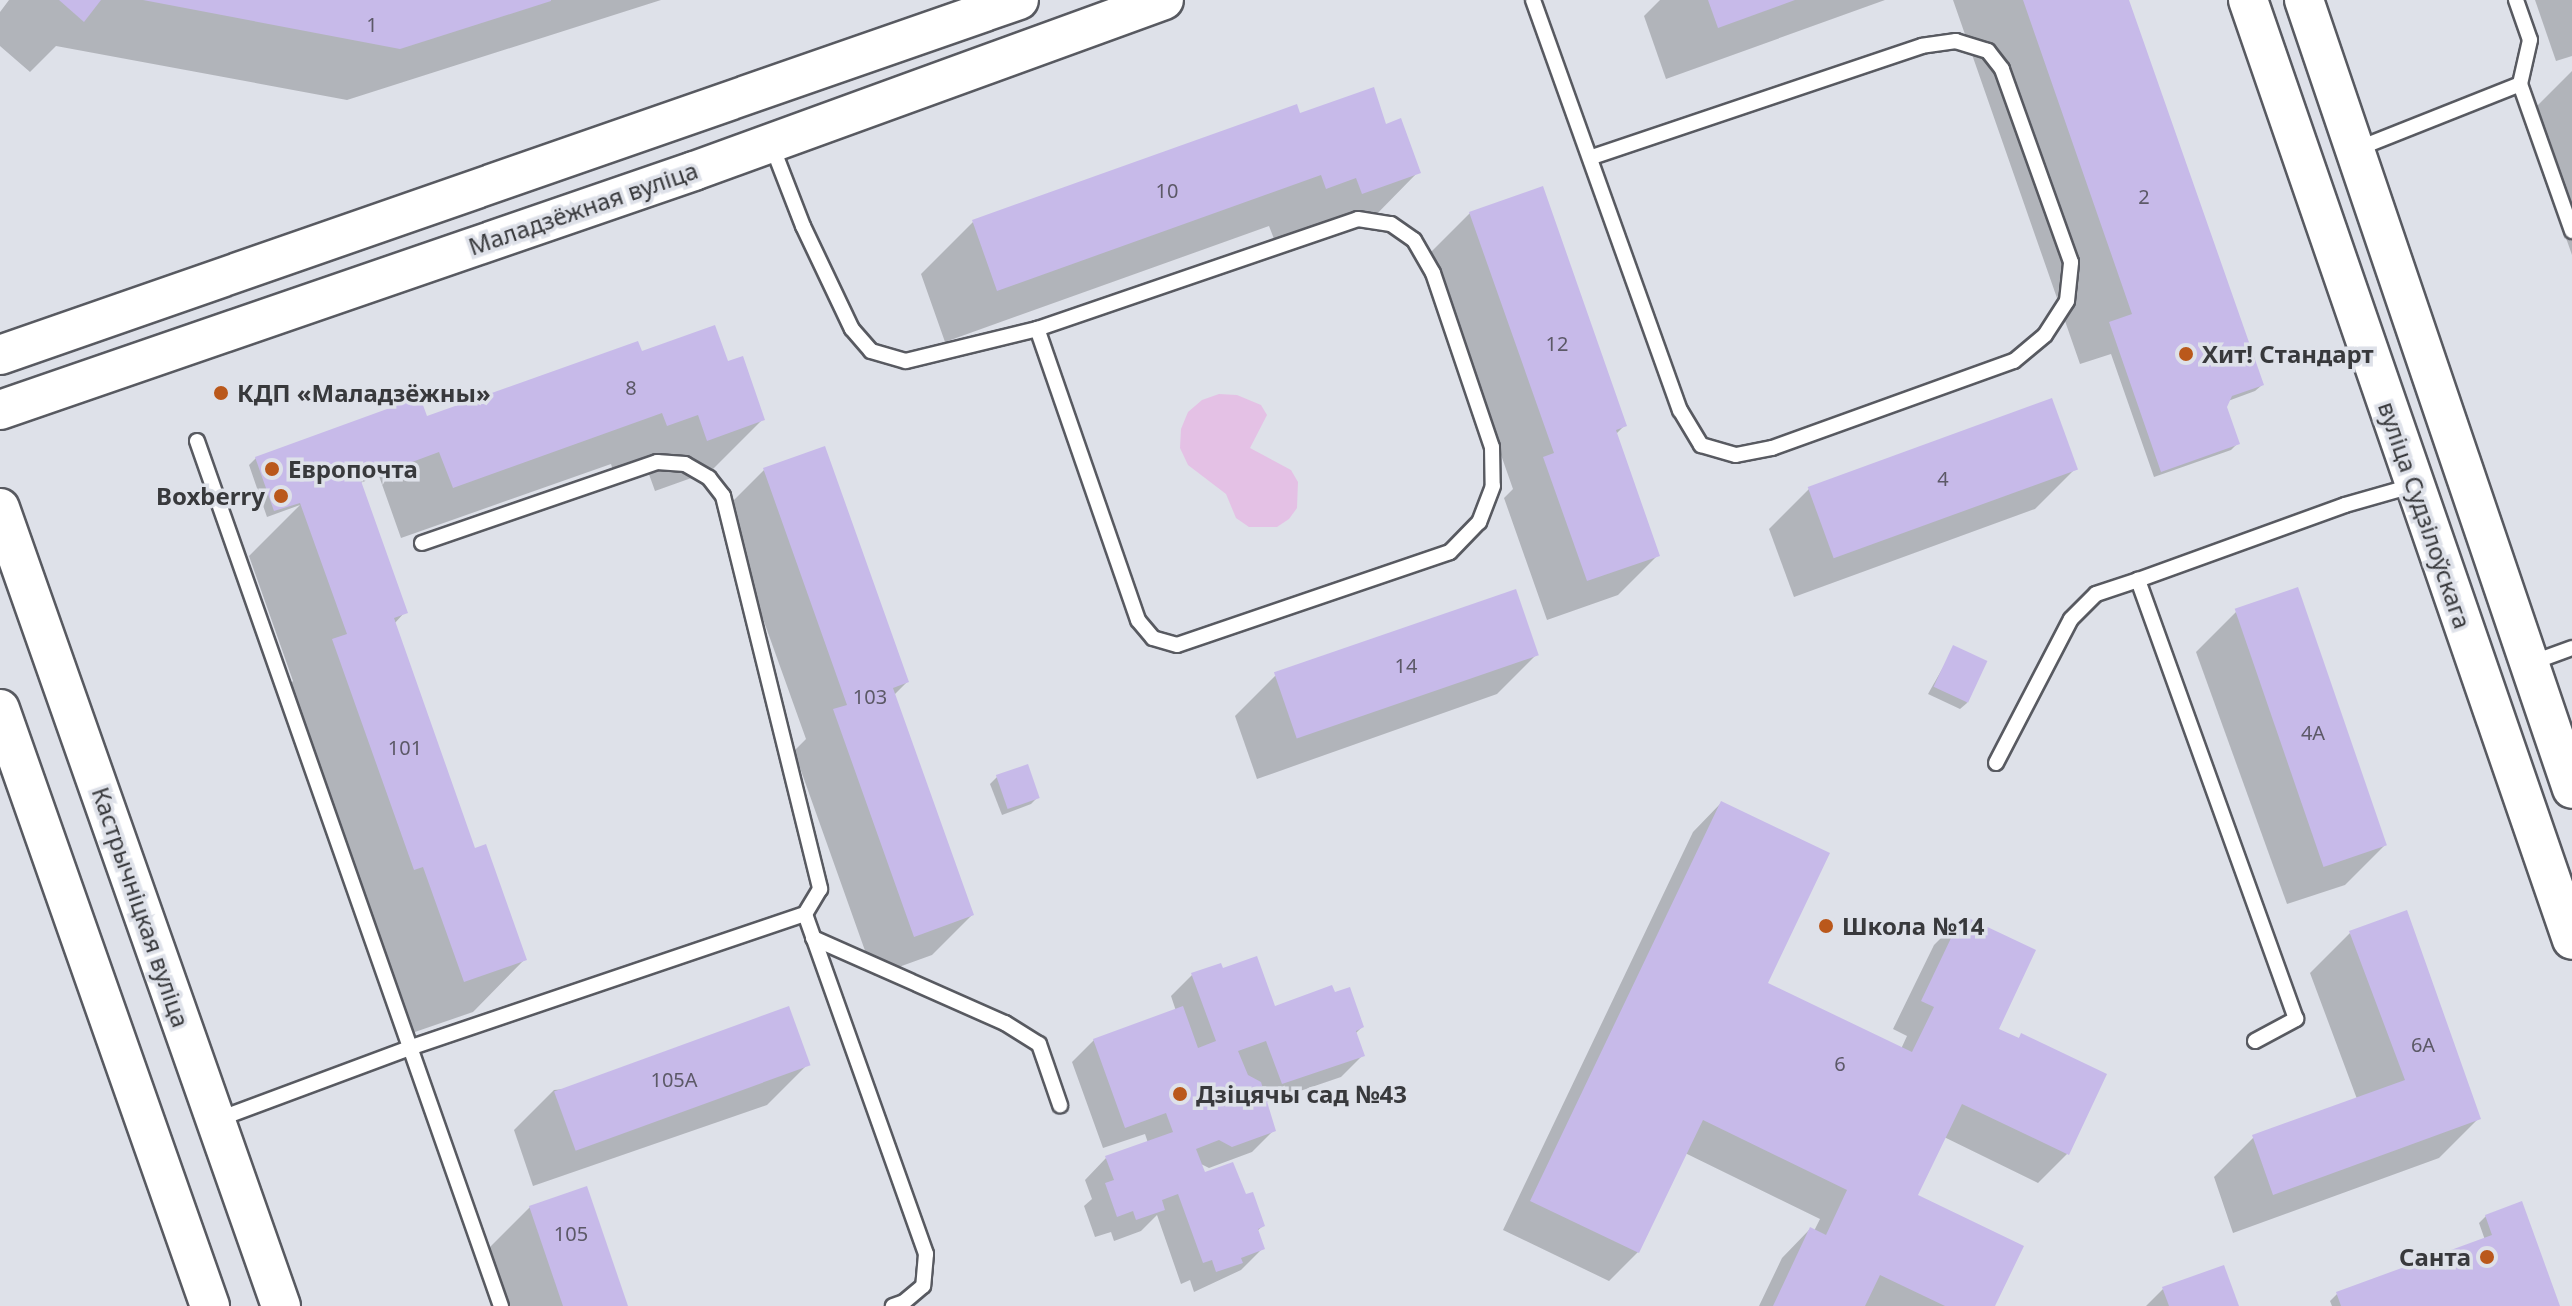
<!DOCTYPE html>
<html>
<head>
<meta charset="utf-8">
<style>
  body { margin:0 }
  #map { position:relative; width:2572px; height:1306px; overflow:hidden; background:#dee1e9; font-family:"Noto Sans",sans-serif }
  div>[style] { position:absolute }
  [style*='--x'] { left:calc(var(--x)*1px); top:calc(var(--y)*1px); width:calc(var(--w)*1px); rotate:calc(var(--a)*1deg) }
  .green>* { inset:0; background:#e4c1e5 }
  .shadow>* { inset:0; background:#0003 }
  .building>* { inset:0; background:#c7bae9; transform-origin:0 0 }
  .roads { filter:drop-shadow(2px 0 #585a61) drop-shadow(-2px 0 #585a61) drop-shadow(0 2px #585a61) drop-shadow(0 -2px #585a61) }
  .service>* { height:14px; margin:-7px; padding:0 7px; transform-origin:7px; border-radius:7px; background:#fff }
  .secondary>* { height:38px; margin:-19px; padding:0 19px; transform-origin:19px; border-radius:19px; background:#fff }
  .dots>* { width:22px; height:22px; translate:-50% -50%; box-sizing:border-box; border:4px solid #dee1e9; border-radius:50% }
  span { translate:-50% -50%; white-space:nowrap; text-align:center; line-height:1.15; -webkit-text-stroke:7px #dee1e9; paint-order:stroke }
  .number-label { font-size:20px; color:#5c5967 }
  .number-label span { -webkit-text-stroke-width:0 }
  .street-label { font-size:24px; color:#38393c }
  .poi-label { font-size:24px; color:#38393c; font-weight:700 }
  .left { translate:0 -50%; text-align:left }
  .right { translate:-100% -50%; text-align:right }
</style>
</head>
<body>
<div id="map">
  <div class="green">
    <div style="clip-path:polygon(1219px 394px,1237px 395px,1261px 405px,1267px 415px,1250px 448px,1291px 470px,1298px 482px,1297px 508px,1289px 519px,1277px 527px,1249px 527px,1236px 518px,1226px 494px,1188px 465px,1180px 448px,1181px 429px,1188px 412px,1202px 400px)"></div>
  </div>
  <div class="shadow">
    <div style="clip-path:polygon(661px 0,347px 100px,56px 46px,30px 72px,0 46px,0 12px,9px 0)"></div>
    <div style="clip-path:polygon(1660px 0,1885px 0,1666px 79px,1644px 16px)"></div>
    <div style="clip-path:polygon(1953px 0,2127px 0,2262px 385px,2255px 391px,2228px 401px,2225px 407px,2238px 443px,2231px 450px,2154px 477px,2111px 354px,2080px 364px)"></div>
    <div style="clip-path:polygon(2535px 0,2572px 0,2572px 56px,2556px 61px)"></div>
    <div style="clip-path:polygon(2572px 71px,2572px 255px,2524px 119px)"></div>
    <div style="clip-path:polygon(1385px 127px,1418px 172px,1367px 224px,1310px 245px,1304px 228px,1274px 239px,1269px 226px,945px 342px,921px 274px,973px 222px)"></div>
    <div style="clip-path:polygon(1470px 213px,1625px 425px,1615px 435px,1658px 555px,1618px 595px,1547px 620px,1504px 498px,1513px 489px,1430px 253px)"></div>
    <div style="clip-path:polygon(640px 354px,727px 364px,763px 419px,711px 471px,655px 491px,646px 466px,615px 477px,611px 464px,401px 538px,379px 476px,360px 483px,405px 612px,394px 624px,474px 850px,524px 960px,473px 1012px,412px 1033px,281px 693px,293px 681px,249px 556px,300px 505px,267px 517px,249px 465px,256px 458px,426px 420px)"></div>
    <div style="clip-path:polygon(2075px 469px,2035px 509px,1794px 597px,1769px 529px,1809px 489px)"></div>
    <div style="clip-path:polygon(764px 470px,907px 682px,894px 695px,972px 915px,932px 955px,874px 976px,794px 751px,806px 739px,724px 510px)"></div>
    <div style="clip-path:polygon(1515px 591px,1537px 654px,1497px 694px,1257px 779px,1235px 716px,1275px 676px)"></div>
    <div style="clip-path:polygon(2236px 612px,2385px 845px,2345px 885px,2287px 904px,2196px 652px)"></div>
    <div style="clip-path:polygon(1954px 648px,1967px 703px,1960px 709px,1928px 694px)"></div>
    <div style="clip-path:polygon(997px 777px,1038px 797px,1031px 804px,1002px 815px,990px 784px)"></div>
    <div style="clip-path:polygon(1721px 803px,1765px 984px,1901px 1049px,1907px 1036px,1893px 1029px,1934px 945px,1962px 917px,1996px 1030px,2017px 1040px,2022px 1035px,2105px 1075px,2067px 1154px,2038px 1183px,1944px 1137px,1916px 1196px,1993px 1306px,1759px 1306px,1782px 1258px,1810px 1229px,1814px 1231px,1820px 1219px,1685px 1153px,1638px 1252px,1609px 1281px,1503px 1230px,1693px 832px)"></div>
    <div style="clip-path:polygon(2350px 933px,2479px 1118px,2439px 1158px,2233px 1233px,2214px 1177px,2254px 1137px,2357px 1099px,2310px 973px)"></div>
    <div style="clip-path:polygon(1192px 975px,1274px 1008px,1362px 1027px,1355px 1034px,1363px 1055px,1341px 1077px,1265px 1103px,1274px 1130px,1252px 1152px,1209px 1168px,1199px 1163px,1203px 1175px,1245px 1197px,1263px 1226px,1257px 1231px,1263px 1248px,1241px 1270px,1194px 1292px,1190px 1280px,1181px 1284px,1157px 1215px,1141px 1231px,1114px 1241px,1111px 1232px,1095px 1237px,1084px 1206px,1092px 1199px,1085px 1180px,1106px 1158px,1148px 1143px,1145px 1134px,1103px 1148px,1072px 1062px,1094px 1040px,1176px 1011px,1171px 996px)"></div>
    <div style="clip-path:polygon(807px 1065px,767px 1105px,533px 1186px,514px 1130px,554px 1090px)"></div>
    <div style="clip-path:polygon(530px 1207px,625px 1306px,494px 1306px,478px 1259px)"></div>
    <div style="clip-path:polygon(2486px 1216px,2558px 1306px,2332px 1306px,2330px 1301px,2337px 1294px,2485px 1240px,2479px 1223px)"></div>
    <div style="clip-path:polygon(2163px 1289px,2237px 1306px,2146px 1306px)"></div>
  </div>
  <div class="building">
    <div style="clip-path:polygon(59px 0,101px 0,84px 22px)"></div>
    <div style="clip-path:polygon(143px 0,551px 0,551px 1px,400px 49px)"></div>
    <div style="clip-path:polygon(1708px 0,1795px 0,1718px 28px)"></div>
    <div style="clip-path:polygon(2023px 0,2129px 0,2264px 385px,2232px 396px,2227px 407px,2240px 444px,2161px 472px,2109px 322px,2132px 314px)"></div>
    <div style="clip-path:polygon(1374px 87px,1386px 124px,1401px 118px,1421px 173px,1362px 194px,1356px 178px,1326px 189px,1321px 175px,997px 291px,972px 220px,1297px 104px,1300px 113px)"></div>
    <div style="clip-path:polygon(1543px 186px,1627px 426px,1616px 430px,1660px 556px,1587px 581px,1543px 457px,1554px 453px,1469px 212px)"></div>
    <div style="clip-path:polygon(715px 325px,728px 361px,743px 356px,765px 420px,707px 441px,698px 415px,667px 426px,662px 413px,453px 488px,439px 452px,361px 481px,408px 613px,394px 618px,475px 848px,486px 844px,527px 960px,464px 982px,423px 867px,414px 870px,332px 639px,347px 634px,300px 503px,274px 511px,255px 457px,420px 397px,427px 416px,638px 341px,642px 351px)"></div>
    <div style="left:2052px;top:398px;width:76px;height:260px;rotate:70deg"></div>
    <div style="clip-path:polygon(825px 446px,909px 682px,893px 688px,974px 915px,914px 937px,833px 709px,847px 705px,763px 468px)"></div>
    <div style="left:2298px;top:587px;width:273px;height:67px;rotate:71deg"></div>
    <div style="left:1516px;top:589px;width:70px;height:256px;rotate:71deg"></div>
    <div style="left:1953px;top:645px;width:38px;height:46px;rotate:25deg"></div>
    <div style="left:1028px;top:764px;width:36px;height:34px;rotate:71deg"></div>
    <div style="clip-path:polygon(1721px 801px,1830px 853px,1768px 983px,1912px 1052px,1934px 1007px,1921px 1001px,1962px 915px,2036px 950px,1999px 1029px,2019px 1038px,2021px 1033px,2107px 1074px,2069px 1155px,1962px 1104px,1918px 1195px,2024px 1246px,1995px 1306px,1945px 1306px,1880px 1275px,1865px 1306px,1773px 1306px,1810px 1227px,1826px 1235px,1847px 1190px,1703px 1120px,1639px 1253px,1530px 1201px)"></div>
    <div style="clip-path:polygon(2407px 910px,2481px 1119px,2273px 1195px,2252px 1135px,2405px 1080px,2349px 931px)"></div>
    <div style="clip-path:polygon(1257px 956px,1275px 1006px,1332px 985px,1335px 992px,1350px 987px,1364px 1027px,1356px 1031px,1365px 1056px,1282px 1084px,1266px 1041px,1238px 1051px,1248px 1075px,1261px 1082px,1276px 1131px,1232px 1147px,1219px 1140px,1196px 1149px,1205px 1172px,1233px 1162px,1246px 1194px,1253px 1192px,1265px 1226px,1258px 1229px,1265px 1249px,1241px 1258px,1243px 1263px,1216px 1272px,1212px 1260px,1203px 1263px,1178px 1194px,1162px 1200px,1165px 1210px,1136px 1220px,1133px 1211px,1117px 1217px,1105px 1183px,1114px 1180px,1105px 1156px,1173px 1132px,1166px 1113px,1125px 1128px,1093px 1039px,1183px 1006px,1198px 1048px,1216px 1041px,1191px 973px,1221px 963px,1223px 968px)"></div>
    <div style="left:789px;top:1006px;width:63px;height:250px;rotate:70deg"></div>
    <div style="clip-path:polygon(587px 1186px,628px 1306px,563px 1306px,529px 1206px)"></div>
    <div style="clip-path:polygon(2522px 1201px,2560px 1306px,2341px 1306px,2336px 1292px,2492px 1235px,2485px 1215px)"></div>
    <div style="clip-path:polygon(2224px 1265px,2239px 1306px,2169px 1306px,2162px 1287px)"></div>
  </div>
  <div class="roads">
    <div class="service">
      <div style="--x:1533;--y:0;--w:436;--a:70.3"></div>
      <div style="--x:1680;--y:410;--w:41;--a:59"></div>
      <div style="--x:1701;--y:445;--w:36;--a:16"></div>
      <div style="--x:1736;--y:455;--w:37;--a:-11"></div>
      <div style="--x:1772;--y:448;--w:257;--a:-19.8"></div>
      <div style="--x:2014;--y:361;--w:40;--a:-40"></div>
      <div style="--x:2045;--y:335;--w:40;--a:-57.1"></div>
      <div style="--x:2067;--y:301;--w:39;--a:-84"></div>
      <div style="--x:2071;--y:262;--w:205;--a:-109.7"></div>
      <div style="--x:2002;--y:69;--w:23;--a:-128"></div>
      <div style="--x:1988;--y:51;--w:34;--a:-163"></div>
      <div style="--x:1956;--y:41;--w:34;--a:172"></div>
      <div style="--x:1922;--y:46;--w:350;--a:161.4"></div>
      <div style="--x:2516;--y:0;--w:42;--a:70.7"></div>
      <div style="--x:2530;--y:40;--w:45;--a:102.8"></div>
      <div style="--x:772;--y:146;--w:86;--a:68.8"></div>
      <div style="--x:803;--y:226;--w:114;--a:64.6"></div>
      <div style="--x:852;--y:329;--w:29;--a:49"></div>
      <div style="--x:871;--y:351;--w:36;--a:16"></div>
      <div style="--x:906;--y:361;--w:135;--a:-13.7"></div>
      <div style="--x:1037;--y:329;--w:339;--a:-18.9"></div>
      <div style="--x:1358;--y:219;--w:33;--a:9"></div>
      <div style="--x:1391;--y:224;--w:28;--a:35"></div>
      <div style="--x:1414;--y:240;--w:38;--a:60"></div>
      <div style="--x:1433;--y:273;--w:184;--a:71.3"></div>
      <div style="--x:1492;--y:447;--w:39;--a:89"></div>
      <div style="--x:1493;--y:486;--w:39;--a:111"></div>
      <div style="--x:1479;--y:522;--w:42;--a:134"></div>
      <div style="--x:1450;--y:552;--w:288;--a:161.2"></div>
      <div style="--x:1177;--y:645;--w:25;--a:-164"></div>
      <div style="--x:1153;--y:638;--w:23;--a:-130"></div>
      <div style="--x:1138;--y:620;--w:308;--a:-109.1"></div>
      <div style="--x:2357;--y:149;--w:175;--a:-21.7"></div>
      <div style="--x:2520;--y:84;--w:156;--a:70.5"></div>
      <div style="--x:197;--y:441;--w:917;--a:70.64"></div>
      <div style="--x:422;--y:543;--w:249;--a:-19"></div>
      <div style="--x:657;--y:462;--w:28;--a:4"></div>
      <div style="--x:685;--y:464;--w:28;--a:30"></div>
      <div style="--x:709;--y:478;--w:23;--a:52"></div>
      <div style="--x:723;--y:496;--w:405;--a:76.1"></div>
      <div style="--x:820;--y:889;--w:29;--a:121"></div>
      <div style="--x:805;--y:914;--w:361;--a:70.4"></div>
      <div style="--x:926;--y:1254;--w:32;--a:95"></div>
      <div style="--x:923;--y:1286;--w:25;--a:140"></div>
      <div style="--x:904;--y:1302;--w:12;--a:160"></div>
      <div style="--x:2531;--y:663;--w:44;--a:-20.1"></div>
      <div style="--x:1996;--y:763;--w:162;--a:-62.5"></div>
      <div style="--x:2071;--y:619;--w:35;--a:-45"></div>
      <div style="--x:2096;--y:594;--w:44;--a:-18.4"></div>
      <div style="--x:813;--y:938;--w:210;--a:23.9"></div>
      <div style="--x:1005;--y:1023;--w:40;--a:32"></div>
      <div style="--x:1039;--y:1044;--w:65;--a:71"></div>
      <div style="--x:2255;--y:1041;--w:47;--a:-28.2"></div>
      <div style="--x:2296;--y:1019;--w:467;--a:-109.8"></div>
      <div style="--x:2138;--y:580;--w:220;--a:-19.9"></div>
      <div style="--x:2345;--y:505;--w:73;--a:-15.9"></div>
      <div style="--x:216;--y:1120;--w:209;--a:-20.4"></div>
      <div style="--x:412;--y:1047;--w:415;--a:-18.7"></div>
    </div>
    <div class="secondary">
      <div style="--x:2248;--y:0;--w:994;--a:70.98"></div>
      <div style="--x:2304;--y:0;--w:833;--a:71.24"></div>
      <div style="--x:0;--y:355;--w:1079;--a:-19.21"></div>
      <div style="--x:0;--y:410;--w:734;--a:-19"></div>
      <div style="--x:694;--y:171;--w:500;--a:-19.99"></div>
      <div style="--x:0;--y:508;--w:846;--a:70.6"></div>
      <div style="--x:0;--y:709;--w:633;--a:70.62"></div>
    </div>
  </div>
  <div class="dots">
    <div style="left:2186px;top:354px;background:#ba581b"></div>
    <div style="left:221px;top:393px;background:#ba581b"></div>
    <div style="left:272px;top:469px;background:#ba581b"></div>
    <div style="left:281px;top:496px;background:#ba581b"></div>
    <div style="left:1826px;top:926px;background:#ba581b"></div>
    <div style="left:1180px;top:1094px;background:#ba581b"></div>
    <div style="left:2487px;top:1257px;background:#ba581b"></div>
  </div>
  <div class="number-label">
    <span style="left:372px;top:24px">1</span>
    <span style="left:1167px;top:190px">10</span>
    <span style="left:2144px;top:196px">2</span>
    <span style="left:1557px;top:343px">12</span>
    <span style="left:631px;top:387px">8</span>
    <span style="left:1943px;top:478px">4</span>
    <span style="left:1406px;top:665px">14</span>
    <span style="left:870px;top:696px">103</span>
    <span style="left:2313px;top:732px">4А</span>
    <span style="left:405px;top:747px">101</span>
    <span style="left:2423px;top:1044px">6А</span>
    <span style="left:1840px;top:1063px">6</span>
    <span style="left:674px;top:1079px">105А</span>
    <span style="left:571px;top:1233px">105</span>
  </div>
  <div class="street-label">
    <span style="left:583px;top:208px;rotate:-19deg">Маладзёжная вуліца</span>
    <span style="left:2425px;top:515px;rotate:71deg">вуліца Судзілоўскага</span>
    <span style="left:141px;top:907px;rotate:71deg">Кастрычніцкая вуліца</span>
  </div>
  <div class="poi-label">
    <span class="left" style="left:2202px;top:354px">Хит! Стандарт</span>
    <span class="left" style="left:237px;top:393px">КДП «Маладзёжны»</span>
    <span class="left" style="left:288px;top:469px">Европочта</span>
    <span class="right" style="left:265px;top:496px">Boxberry</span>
    <span class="left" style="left:1842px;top:926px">Школа №14</span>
    <span class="left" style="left:1196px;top:1094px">Дзіцячы сад №43</span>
    <span class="right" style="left:2471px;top:1257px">Санта</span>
  </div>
</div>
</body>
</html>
